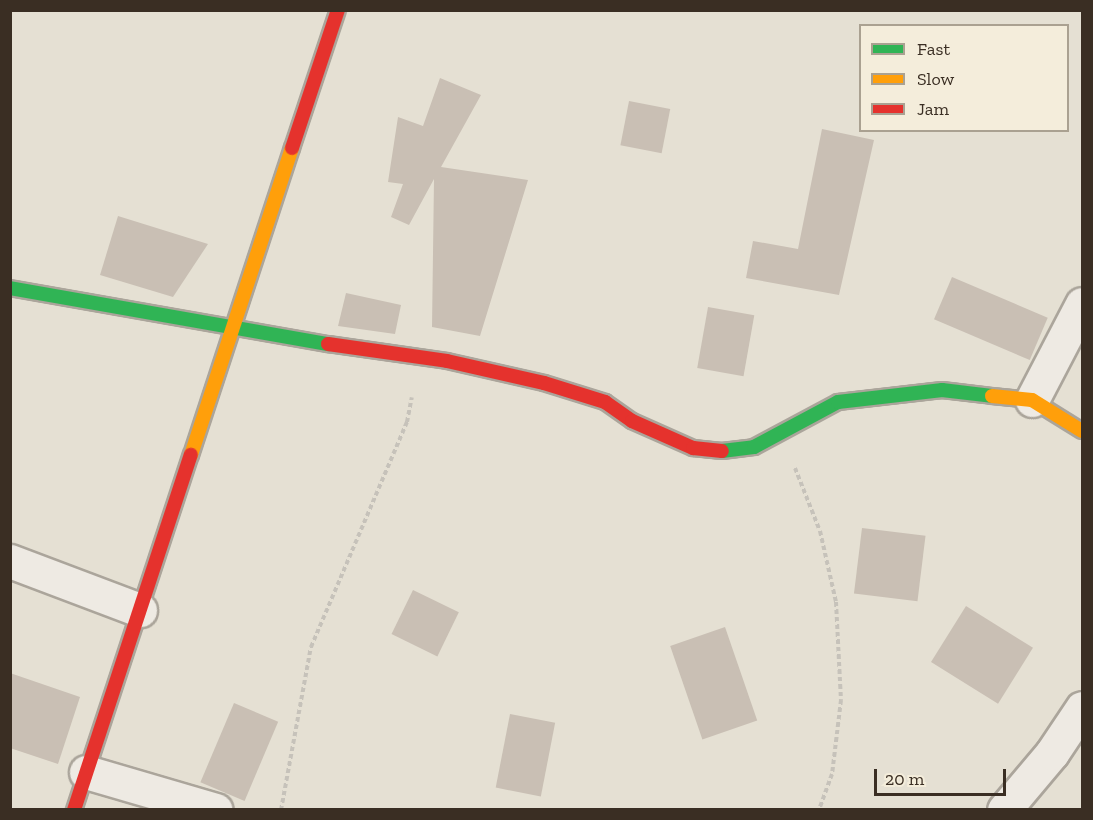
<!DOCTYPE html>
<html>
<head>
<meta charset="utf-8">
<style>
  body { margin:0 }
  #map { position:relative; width:1093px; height:820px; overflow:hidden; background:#e5e0d3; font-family:"Zilla Slab",serif }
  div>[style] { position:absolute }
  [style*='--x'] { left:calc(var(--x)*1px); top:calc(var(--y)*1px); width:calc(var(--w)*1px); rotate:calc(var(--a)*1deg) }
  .building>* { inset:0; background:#c9bfb4; transform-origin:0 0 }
  .path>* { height:4px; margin-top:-2px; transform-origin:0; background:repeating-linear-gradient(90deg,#c6c2ba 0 4.5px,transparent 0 7.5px) }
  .roads { filter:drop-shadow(2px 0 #aba59b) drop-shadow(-2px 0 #aba59b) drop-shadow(0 2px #aba59b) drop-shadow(0 -2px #aba59b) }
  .street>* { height:33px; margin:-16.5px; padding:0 16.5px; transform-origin:16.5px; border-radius:16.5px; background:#eeeae3 }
  .fast>* { height:14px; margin:-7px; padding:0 7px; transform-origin:7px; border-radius:7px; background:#30b455 }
  .slow>* { height:14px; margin:-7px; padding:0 7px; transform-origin:7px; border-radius:7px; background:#ff9f0a }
  .jam>* { height:14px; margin:-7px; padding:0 7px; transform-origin:7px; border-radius:7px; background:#e5322d }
  span { translate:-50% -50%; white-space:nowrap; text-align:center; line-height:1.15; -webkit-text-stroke:4.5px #f4eddb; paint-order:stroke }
  .frame { position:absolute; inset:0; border:12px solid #3a2e23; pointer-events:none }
  .legend { position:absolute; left:859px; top:24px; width:210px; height:108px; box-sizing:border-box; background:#f4eddb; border:2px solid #aaa191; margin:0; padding:8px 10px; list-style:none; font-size:18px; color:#3a2e23 }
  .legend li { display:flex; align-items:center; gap:12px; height:30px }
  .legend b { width:30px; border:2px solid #aaa191 }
  .scale { position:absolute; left:874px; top:769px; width:132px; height:27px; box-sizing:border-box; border:3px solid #3a2e23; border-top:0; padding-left:8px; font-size:18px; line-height:21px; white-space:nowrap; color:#3a2e23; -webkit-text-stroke:4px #f4eddb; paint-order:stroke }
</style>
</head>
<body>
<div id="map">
  <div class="building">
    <div style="clip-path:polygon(440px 78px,481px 95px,441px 167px,528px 180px,480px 336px,432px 327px,434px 179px,409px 225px,391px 217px,403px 184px,388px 182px,398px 117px,423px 126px)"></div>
    <div style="left:629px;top:101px;width:42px;height:45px;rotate:11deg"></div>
    <div style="clip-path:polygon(822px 129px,874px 140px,839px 295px,746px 278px,753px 241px,798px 249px)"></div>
    <div style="clip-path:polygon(118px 216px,208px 244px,173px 297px,100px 275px)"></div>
    <div style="left:952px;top:277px;width:104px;height:46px;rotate:23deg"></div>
    <div style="clip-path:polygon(346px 293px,401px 305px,395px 334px,338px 326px)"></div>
    <div style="left:708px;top:307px;width:47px;height:62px;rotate:10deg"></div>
    <div style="left:862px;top:528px;width:64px;height:66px;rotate:7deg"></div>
    <div style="left:413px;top:590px;width:51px;height:49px;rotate:26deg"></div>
    <div style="left:966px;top:606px;width:79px;height:66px;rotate:32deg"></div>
    <div style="left:725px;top:627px;width:99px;height:58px;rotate:71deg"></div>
    <div style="clip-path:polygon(10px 673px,80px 697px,58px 764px,10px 748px)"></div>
    <div style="left:234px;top:703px;width:48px;height:86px;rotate:23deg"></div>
    <div style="left:510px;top:714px;width:46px;height:75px;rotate:11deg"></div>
  </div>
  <div class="path">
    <div style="--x:795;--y:468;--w:68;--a:68.4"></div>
    <div style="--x:820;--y:531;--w:73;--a:77.3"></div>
    <div style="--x:836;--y:602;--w:98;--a:87.1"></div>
    <div style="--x:841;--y:700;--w:75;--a:96.9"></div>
    <div style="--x:832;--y:774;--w:38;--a:110"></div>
    <div style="--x:281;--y:810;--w:166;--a:-79.6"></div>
    <div style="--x:311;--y:647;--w:245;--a:-66.9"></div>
    <div style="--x:407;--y:422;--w:25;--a:-79"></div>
  </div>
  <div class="roads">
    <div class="street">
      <div style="--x:1032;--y:400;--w:108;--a:-62.5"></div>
      <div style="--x:10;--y:561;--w:139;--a:20.7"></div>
      <div style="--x:86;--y:772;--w:135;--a:16.3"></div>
      <div style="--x:1004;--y:810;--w:75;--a:-49.9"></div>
      <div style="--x:1052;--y:753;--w:54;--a:-56.3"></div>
    </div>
    <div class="fast">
      <div style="--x:10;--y:288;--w:323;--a:10"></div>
      <div style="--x:722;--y:451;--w:32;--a:-7"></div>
      <div style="--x:754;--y:447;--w:95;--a:-28.2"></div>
      <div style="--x:838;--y:402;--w:105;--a:-6.6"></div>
      <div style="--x:942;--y:390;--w:50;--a:6.8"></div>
    </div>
    <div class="slow">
      <div style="--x:992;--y:396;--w:40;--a:5.7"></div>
      <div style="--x:1032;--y:400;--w:59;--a:31.8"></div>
      <div style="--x:191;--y:455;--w:323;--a:-71.8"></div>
    </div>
    <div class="jam">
      <div style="--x:292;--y:148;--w:145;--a:-71.6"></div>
      <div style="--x:328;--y:344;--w:120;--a:8.1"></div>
      <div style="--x:447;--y:361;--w:99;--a:12.8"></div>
      <div style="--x:544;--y:383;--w:64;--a:17.3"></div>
      <div style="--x:605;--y:402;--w:33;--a:35"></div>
      <div style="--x:632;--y:421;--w:67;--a:23.9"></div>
      <div style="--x:693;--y:448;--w:29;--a:6"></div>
      <div style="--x:74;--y:810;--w:374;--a:-71.8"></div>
    </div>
  </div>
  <div class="frame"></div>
  <ul class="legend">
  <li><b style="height:8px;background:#30b455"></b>Fast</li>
  <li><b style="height:8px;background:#ff9f0a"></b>Slow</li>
  <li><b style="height:8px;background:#e5322d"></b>Jam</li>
  </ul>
  <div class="scale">20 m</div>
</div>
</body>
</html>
